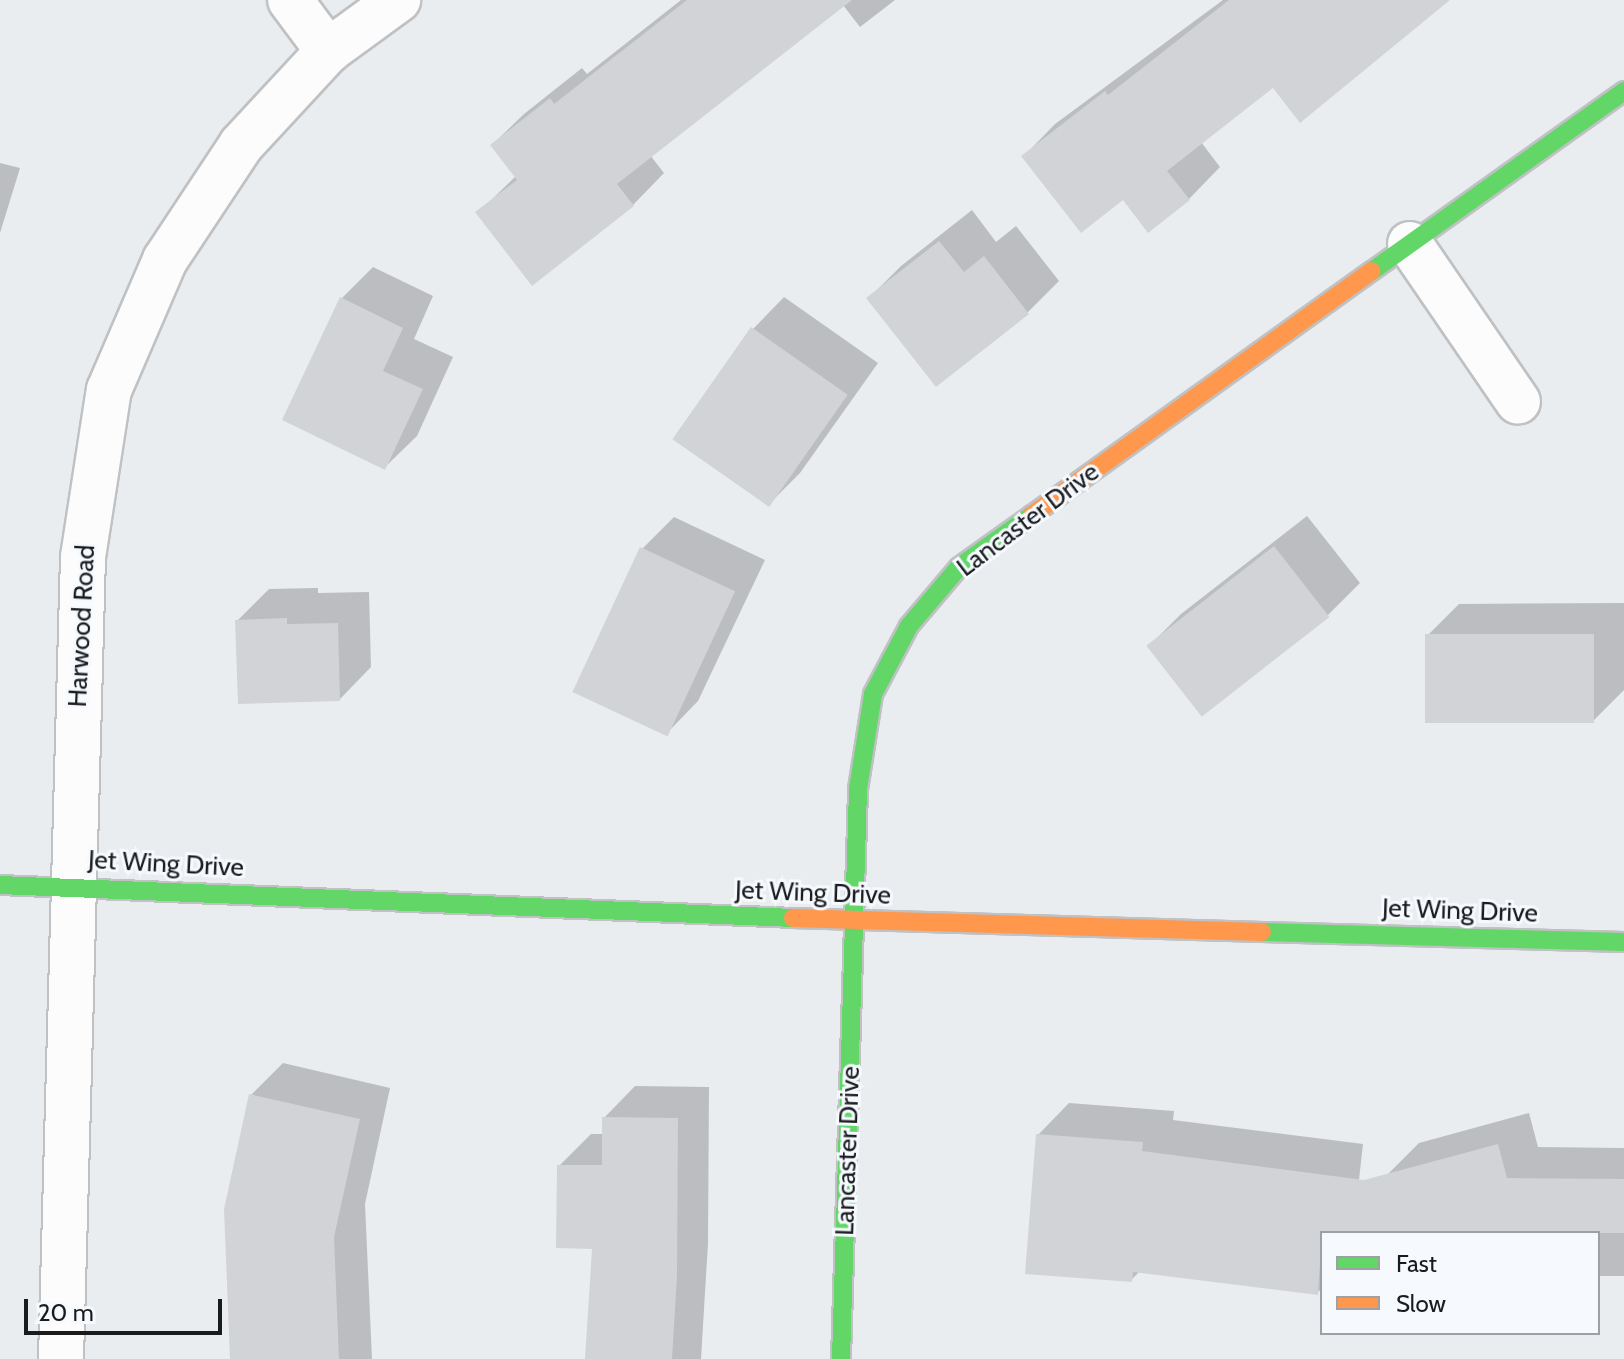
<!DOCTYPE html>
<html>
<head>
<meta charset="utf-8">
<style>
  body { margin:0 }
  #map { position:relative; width:1624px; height:1359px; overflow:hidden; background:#eaedf0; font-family:Cabin,sans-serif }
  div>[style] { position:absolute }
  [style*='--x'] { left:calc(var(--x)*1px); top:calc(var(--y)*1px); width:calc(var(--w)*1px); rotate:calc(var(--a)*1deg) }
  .shadow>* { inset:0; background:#0003 }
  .building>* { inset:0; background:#d2d3d6; transform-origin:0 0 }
  .roads { filter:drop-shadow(2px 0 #bfc1c3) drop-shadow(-2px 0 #bfc1c3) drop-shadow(0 2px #bfc1c3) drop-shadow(0 -2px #bfc1c3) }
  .street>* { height:44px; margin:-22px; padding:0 22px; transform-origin:22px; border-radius:22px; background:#fcfcfd }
  .fast>* { height:18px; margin:-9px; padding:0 9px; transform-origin:9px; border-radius:9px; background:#63d668 }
  .slow>* { height:18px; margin:-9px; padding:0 9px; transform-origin:9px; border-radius:9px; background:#ff974d }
  span { translate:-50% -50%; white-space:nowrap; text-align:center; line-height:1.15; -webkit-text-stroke:6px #f6fafe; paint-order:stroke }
  .street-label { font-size:26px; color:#191b1d }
  .legend { position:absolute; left:1320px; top:1231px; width:280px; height:104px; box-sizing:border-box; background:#f6fafe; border:2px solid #9ea1a4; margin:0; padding:10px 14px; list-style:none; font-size:24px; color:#191b1d }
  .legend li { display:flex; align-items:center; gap:16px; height:40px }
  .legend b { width:40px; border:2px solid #9ea1a4 }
  .scale { position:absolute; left:24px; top:1299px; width:198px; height:36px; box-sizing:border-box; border:4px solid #191b1d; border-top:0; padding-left:10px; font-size:24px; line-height:28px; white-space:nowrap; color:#191b1d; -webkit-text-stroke:6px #f6fafe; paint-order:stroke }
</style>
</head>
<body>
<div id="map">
  <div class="shadow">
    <div style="clip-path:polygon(681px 0,895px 0,860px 27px,843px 5px,650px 155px,664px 173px,633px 205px,478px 213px,516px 176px,492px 145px,524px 114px,582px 68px,587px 74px)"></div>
    <div style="clip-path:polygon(1223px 0,1447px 0,1274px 85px,1201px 142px,1220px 167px,1189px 199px,1123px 197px,1024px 156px,1055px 124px)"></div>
    <div style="clip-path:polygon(0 163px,20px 168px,0 233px)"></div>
    <div style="clip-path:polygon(972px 210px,996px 242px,1016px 226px,1059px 281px,1027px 313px,869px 298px,901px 266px)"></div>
    <div style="clip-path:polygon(373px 267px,433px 296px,414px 339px,453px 357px,417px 436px,385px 467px,342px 298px)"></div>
    <div style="clip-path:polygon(784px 297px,878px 363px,800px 473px,768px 505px,753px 329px)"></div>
    <div style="clip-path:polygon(1307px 516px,1360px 583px,1328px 615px,1202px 713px,1149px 646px,1181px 614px)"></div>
    <div style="clip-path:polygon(674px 517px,765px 560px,698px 701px,667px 733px,642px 549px)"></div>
    <div style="clip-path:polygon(318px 588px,318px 593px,369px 592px,371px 667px,340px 699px,237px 621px,269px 589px)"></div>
    <div style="clip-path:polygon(1624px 603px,1624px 690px,1593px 721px,1427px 636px,1459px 604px)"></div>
    <div style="clip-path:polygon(283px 1063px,390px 1088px,365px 1204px,372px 1359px,232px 1359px,251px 1095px)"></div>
    <div style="clip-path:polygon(635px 1086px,709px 1087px,708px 1243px,701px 1359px,587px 1359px,594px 1247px,559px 1166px,591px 1134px,604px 1134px,604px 1118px)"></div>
    <div style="clip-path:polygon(1069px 1103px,1174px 1111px,1173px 1120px,1363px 1144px,1353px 1233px,1322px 1233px,1322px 1288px,1317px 1293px,1140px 1271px,1131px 1280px,1038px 1135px)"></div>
    <div style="clip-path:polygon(1529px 1113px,1538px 1147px,1624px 1148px,1624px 1276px,1598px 1276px,1598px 1233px,1403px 1233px,1387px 1175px,1419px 1143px)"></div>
  </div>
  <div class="building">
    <div style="clip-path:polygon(687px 0,852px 0,617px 184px,634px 206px,532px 286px,475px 212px,517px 180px,490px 145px,550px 98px,554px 104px)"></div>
    <div style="clip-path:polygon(1229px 0,1450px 0,1300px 123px,1273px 88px,1167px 171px,1190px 200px,1148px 233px,1123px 200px,1081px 233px,1021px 156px,1105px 91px,1108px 95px)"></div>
    <div style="clip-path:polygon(939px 241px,964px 272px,984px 256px,1029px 314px,936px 387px,866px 298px)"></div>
    <div style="clip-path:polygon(340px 297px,403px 328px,383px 371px,423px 389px,385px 470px,282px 420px)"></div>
    <div style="left:751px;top:327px;width:118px;height:137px;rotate:35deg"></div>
    <div style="left:1274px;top:546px;width:90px;height:162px;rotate:52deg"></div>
    <div style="left:640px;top:547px;width:105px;height:160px;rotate:25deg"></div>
    <div style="clip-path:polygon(287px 618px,287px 624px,338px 623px,340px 701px,238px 704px,235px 620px)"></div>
    <div style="left:1594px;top:634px;width:89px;height:169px;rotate:90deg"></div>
    <div style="clip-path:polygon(249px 1094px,360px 1119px,334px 1237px,339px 1359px,230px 1359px,224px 1209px)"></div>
    <div style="clip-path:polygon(602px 1117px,678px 1118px,677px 1276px,672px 1359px,585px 1359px,592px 1249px,556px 1248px,557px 1165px,602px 1165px)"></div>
    <div style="clip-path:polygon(1036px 1134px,1143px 1142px,1142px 1151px,1364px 1180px,1498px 1144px,1507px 1178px,1624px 1179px,1624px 1233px,1322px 1233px,1318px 1295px,1133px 1272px,1132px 1282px,1025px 1274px)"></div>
  </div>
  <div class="roads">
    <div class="street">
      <div style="--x:290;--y:0;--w:64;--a:53.3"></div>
      <div style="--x:1410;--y:244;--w:191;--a:55.6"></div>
      <div style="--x:61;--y:1359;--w:802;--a:-88.43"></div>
      <div style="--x:83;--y:557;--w:169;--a:-81.2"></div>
      <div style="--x:109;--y:390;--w:142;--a:-66.7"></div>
      <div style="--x:165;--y:260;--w:138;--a:-56.5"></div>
      <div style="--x:241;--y:145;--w:128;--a:-47.2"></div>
      <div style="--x:328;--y:51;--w:87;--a:-36.1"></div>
    </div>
    <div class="fast">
      <div style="--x:1372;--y:271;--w:310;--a:-35.5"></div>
      <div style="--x:0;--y:885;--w:794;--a:2.38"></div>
      <div style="--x:1262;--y:932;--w:362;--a:1.6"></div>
      <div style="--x:841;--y:1359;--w:570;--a:-88.29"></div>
      <div style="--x:858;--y:789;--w:96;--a:-81"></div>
      <div style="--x:873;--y:694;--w:77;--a:-62.1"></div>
      <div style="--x:909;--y:626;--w:77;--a:-49.7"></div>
      <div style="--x:959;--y:567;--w:90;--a:-35.5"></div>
    </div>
    <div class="slow">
      <div style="--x:1032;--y:515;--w:418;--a:-35.7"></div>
      <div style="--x:793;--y:918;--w:469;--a:1.7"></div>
    </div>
  </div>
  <div class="street-label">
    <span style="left:1028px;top:520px;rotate:-37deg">Lancaster Drive</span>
    <span style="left:82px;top:626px;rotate:-87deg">Harwood Road</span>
    <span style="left:166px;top:864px;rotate:3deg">Jet Wing Drive</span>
    <span style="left:813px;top:893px;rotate:2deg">Jet Wing Drive</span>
    <span style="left:1460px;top:911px;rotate:2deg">Jet Wing Drive</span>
    <span style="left:848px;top:1151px;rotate:-88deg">Lancaster Drive</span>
  </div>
  <ul class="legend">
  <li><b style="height:10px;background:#63d668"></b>Fast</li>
  <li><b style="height:10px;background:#ff974d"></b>Slow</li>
  </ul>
  <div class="scale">20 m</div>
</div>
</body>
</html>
